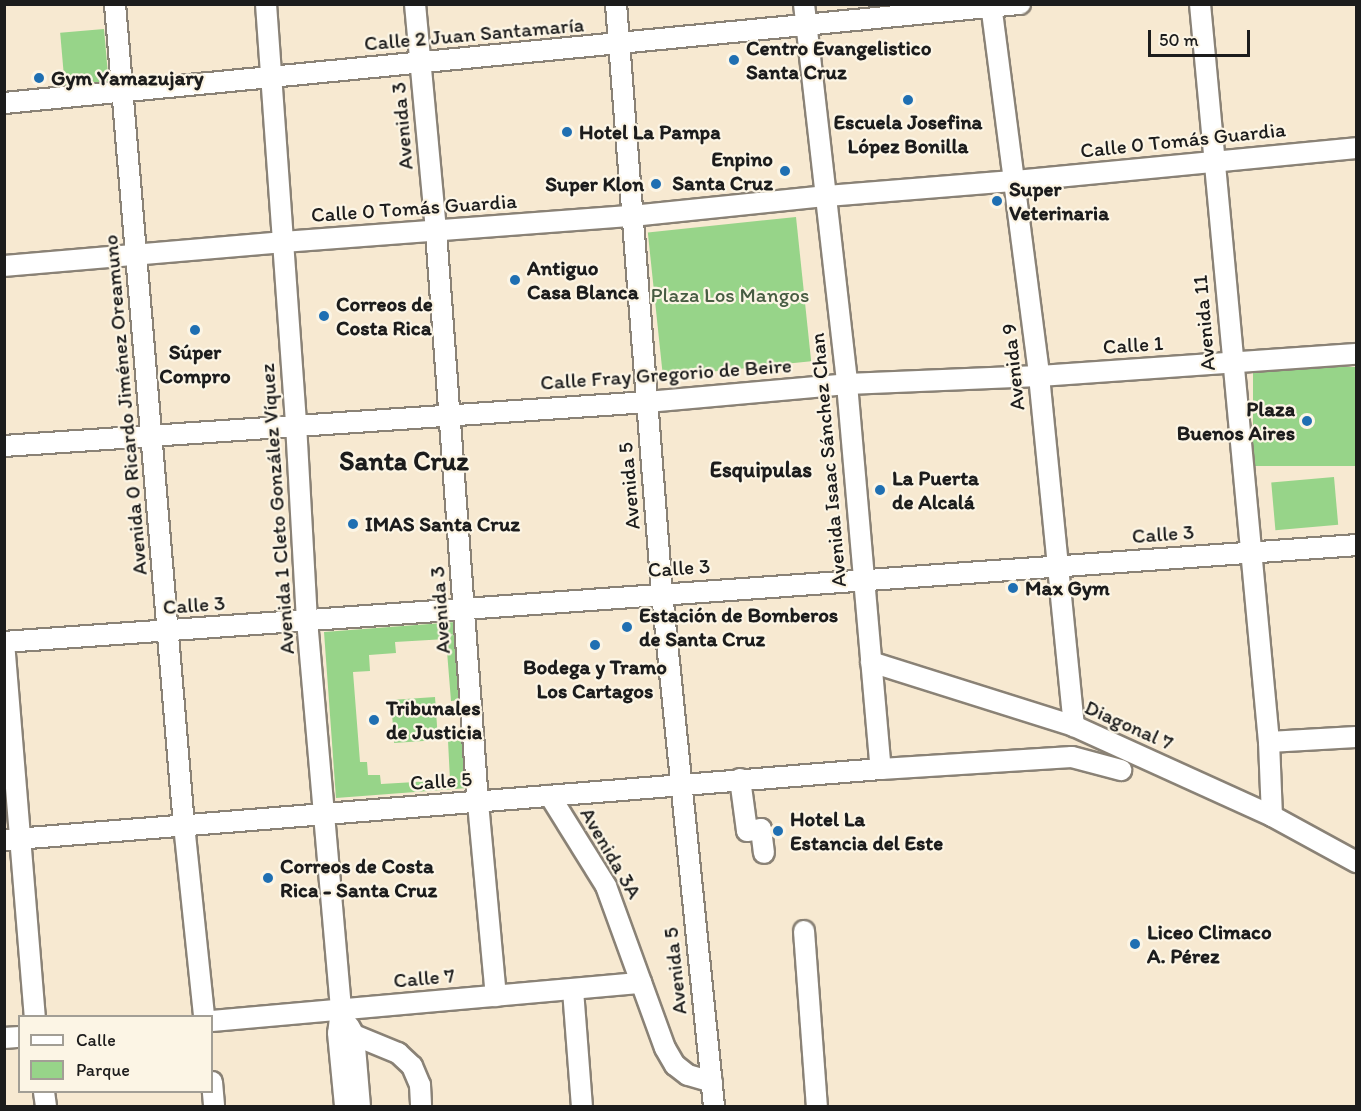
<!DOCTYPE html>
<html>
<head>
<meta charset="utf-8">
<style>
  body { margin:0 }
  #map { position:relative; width:1361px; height:1111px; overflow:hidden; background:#f7e9d1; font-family:Itim,sans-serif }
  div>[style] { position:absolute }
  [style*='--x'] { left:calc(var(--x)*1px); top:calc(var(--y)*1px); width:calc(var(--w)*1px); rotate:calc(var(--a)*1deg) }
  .green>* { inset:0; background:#97d489; transform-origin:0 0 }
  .roads { filter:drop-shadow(2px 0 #8a8276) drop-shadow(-2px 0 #8a8276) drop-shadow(0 2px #8a8276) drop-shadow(0 -2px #8a8276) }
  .minor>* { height:20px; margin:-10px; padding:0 10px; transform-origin:10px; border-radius:10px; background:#fff }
  .dots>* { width:16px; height:16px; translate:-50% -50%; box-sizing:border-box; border:3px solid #fcf5e5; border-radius:50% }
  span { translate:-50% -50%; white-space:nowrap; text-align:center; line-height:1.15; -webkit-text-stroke:4.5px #fcf5e5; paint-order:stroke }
  .street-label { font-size:21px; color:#1c1c1c }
  .poi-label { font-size:21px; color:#1c1c1c; font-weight:700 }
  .left { translate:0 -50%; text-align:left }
  .right { translate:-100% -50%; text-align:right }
  .park-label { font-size:21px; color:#475c42 }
  .neighbourhood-label { font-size:22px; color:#1c1c1c; font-weight:700 }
  .district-label { font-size:27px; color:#1c1c1c; font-weight:700 }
  .frame { position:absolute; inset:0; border:6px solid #1c1c1c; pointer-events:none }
  .legend { position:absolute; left:18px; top:1015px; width:195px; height:78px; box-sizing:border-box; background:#fcf5e5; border:2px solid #a29e95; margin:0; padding:8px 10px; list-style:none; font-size:18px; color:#1c1c1c }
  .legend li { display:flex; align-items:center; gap:12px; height:30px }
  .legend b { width:30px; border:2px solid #a29e95 }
  .scale { position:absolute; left:1148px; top:30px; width:102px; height:27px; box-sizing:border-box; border:3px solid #1c1c1c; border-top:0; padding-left:8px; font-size:18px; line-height:21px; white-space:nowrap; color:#1c1c1c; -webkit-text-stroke:4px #fcf5e5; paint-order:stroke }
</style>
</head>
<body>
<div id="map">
  <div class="green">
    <div style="left:104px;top:29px;width:53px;height:44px;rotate:85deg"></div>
    <div style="left:796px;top:217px;width:145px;height:149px;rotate:84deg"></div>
    <div style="left:1356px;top:367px;width:99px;height:103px;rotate:90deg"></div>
    <div style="left:1334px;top:477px;width:48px;height:63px;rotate:85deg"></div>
    <div style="clip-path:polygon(456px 622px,461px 700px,451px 701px,446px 639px,395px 642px,396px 653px,369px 655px,370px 671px,353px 672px,360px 762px,367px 762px,368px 775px,380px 775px,381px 784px,450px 780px,448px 741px,465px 740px,468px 788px,336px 798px,324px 632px)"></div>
    <div style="left:435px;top:697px;width:43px;height:44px;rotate:86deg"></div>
  </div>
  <div class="roads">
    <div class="minor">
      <div style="--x:115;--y:4;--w:824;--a:85.2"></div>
      <div style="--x:184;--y:825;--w:192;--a:84"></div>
      <div style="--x:266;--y:4;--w:421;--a:85.9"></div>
      <div style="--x:296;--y:424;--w:196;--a:86.8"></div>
      <div style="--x:307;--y:620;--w:391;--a:85"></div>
      <div style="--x:341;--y:1010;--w:23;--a:97"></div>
      <div style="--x:338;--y:1033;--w:73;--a:84.5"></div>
      <div style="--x:415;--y:4;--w:229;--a:84.7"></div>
      <div style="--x:436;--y:232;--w:573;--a:85.79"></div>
      <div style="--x:478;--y:803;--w:194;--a:84.7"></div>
      <div style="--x:616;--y:4;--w:591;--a:85.53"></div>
      <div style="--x:662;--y:593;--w:516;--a:84.21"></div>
      <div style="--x:804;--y:4;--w:382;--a:83.5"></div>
      <div style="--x:847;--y:384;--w:386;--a:85"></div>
      <div style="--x:991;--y:4;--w:375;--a:82.6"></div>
      <div style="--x:1039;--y:376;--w:352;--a:84.3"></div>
      <div style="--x:1200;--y:4;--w:741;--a:84.66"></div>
      <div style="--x:1269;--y:742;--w:74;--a:87.7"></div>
      <div style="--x:4;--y:103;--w:1021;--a:-5.57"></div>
      <div style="--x:4;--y:266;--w:280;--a:-4.9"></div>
      <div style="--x:283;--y:242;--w:350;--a:-4.3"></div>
      <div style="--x:632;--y:216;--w:196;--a:-5.9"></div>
      <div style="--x:827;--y:196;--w:189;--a:-4.6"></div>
      <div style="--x:1015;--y:181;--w:343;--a:-5.5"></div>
      <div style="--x:4;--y:446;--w:645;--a:-3.91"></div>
      <div style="--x:647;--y:402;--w:201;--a:-5.1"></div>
      <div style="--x:847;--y:384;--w:192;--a:-2.4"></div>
      <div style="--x:1039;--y:376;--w:318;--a:-4"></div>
      <div style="--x:4;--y:642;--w:1355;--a:-4.1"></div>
      <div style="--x:4;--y:642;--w:375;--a:85.3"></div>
      <div style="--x:871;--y:662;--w:213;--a:17.5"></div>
      <div style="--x:1074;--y:726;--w:217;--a:24.4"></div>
      <div style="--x:1272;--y:816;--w:96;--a:28.7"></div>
      <div style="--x:1269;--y:742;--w:87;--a:-3.3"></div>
      <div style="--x:740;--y:779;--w:52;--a:82.3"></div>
      <div style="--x:747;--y:831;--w:14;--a:-8"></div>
      <div style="--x:761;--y:829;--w:24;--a:83"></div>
      <div style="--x:550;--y:796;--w:106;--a:58.1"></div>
      <div style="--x:606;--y:886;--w:172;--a:70"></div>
      <div style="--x:665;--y:1048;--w:20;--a:60"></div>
      <div style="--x:675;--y:1065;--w:16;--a:38"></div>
      <div style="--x:688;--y:1075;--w:25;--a:16"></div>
      <div style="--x:4;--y:840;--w:880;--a:-4.63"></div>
      <div style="--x:881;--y:769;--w:191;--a:-3.6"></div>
      <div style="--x:1072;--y:757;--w:51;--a:14.9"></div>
      <div style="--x:804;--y:931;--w:175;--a:85.8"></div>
      <div style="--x:573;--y:990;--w:116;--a:85.6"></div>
      <div style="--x:212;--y:1021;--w:431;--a:-5.1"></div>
      <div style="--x:349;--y:1026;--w:10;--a:61"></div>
      <div style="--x:354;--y:1035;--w:71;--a:85.2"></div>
      <div style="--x:354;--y:1035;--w:48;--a:22.2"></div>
      <div style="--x:398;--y:1053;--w:19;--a:43"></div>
      <div style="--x:412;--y:1066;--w:21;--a:67"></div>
      <div style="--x:420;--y:1085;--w:21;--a:87"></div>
      <div style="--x:4;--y:1038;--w:16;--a:-4"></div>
      <div style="--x:212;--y:1082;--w:24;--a:85"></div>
      <div style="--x:44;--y:1092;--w:14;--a:82"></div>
    </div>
  </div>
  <div class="dots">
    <div style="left:734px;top:60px;background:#1f6fb2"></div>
    <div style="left:39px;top:78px;background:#1f6fb2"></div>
    <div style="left:908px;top:100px;background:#1f6fb2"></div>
    <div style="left:567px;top:132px;background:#1f6fb2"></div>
    <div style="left:785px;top:171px;background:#1f6fb2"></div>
    <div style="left:656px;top:184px;background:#1f6fb2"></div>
    <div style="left:997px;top:201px;background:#1f6fb2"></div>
    <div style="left:515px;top:280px;background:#1f6fb2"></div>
    <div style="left:324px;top:316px;background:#1f6fb2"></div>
    <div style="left:195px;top:330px;background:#1f6fb2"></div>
    <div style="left:1307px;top:421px;background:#1f6fb2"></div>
    <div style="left:880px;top:490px;background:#1f6fb2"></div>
    <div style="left:353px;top:524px;background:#1f6fb2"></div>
    <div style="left:1013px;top:588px;background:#1f6fb2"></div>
    <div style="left:627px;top:627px;background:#1f6fb2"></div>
    <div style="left:595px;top:645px;background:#1f6fb2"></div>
    <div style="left:374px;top:720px;background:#1f6fb2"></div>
    <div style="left:778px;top:831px;background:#1f6fb2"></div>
    <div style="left:268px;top:878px;background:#1f6fb2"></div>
    <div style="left:1135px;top:944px;background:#1f6fb2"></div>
  </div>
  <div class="street-label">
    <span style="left:474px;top:34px;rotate:-5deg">Calle 2 Juan Santamaría</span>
    <span style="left:402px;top:126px;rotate:-95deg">Avenida 3</span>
    <span style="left:1183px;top:140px;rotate:-6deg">Calle 0 Tomás Guardia</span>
    <span style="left:414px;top:208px;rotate:-4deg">Calle 0 Tomás Guardia</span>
    <span style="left:1204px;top:323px;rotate:-95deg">Avenida 11</span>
    <span style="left:1133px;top:345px;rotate:-4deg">Calle 1</span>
    <span style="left:1013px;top:367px;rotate:-96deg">Avenida 9</span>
    <span style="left:666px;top:374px;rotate:-4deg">Calle Fray Gregorio de Beire</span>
    <span style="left:125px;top:405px;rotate:-95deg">Avenida 0 Ricardo Jiménez Oreamuno</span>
    <span style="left:828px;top:460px;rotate:-95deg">Avenida Isaac Sánchez Chan</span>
    <span style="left:629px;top:486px;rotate:-95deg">Avenida 5</span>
    <span style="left:277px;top:509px;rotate:-94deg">Avenida 1 Cleto González Víquez</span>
    <span style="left:1163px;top:534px;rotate:-4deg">Calle 3</span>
    <span style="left:679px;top:568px;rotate:-4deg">Calle 3</span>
    <span style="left:194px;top:605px;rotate:-4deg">Calle 3</span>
    <span style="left:440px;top:610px;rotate:-94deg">Avenida 3</span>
    <span style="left:1129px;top:725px;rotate:24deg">Diagonal 7</span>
    <span style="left:441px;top:781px;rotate:-4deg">Calle 5</span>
    <span style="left:611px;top:853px;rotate:60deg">Avenida 3A</span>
    <span style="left:675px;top:971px;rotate:-96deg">Avenida 5</span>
    <span style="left:424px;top:978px;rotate:-5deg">Calle 7</span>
  </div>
  <div class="poi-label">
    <span class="left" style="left:746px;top:60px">Centro Evangelistico<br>Santa Cruz</span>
    <span class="left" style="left:51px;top:78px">Gym Yamazujary</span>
    <span style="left:908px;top:134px">Escuela Josefina<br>López Bonilla</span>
    <span class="left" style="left:579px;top:132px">Hotel La Pampa</span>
    <span class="right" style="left:773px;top:171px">Enpino<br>Santa Cruz</span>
    <span class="right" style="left:644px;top:184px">Super Klon</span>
    <span class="left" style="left:1009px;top:201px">Super<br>Veterinaria</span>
    <span class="left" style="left:527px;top:280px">Antiguo<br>Casa Blanca</span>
    <span class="left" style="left:336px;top:316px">Correos de<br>Costa Rica</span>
    <span style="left:195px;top:364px">Súper<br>Compro</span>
    <span class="right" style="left:1295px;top:421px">Plaza<br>Buenos Aires</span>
    <span class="left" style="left:892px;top:490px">La Puerta<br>de Alcalá</span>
    <span class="left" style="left:365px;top:524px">IMAS Santa Cruz</span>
    <span class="left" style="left:1025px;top:588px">Max Gym</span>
    <span class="left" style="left:639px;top:627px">Estación de Bomberos<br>de Santa Cruz</span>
    <span style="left:595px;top:679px">Bodega y Tramo<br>Los Cartagos</span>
    <span class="left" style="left:386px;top:720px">Tribunales<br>de Justicia</span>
    <span class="left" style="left:790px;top:831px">Hotel La<br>Estancia del Este</span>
    <span class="left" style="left:280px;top:878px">Correos de Costa<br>Rica - Santa Cruz</span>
    <span class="left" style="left:1147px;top:944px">Liceo Climaco<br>A. Pérez</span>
  </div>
  <div class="park-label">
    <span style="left:730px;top:295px">Plaza Los Mangos</span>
  </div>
  <div class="neighbourhood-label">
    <span style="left:761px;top:470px">Esquipulas</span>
  </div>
  <div class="district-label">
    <span style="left:404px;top:461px">Santa Cruz</span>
  </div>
  <div class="frame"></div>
  <ul class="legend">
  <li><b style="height:8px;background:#fff"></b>Calle</li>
  <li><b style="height:16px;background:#97d489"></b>Parque</li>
  </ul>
  <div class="scale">50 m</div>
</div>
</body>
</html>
